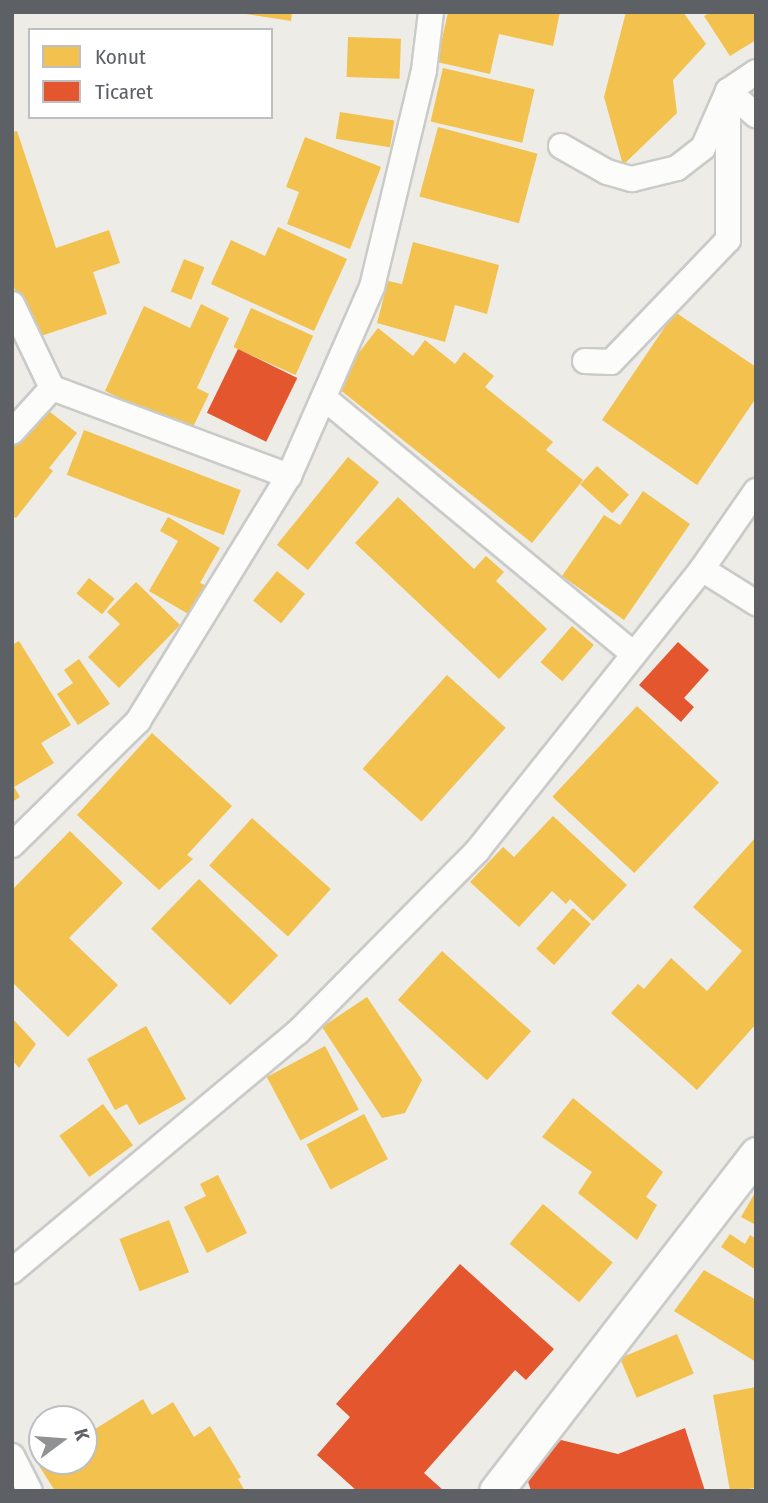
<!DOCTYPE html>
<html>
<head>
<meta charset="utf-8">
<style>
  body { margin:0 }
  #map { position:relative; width:768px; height:1503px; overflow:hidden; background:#edece7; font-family:"Fira Sans Condensed",sans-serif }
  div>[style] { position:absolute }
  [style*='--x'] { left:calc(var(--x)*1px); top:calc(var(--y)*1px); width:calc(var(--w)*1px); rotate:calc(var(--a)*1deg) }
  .homes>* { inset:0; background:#f2c14e; transform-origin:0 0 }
  .shops>* { inset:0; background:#e4572e; transform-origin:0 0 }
  .roads { filter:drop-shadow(2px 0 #cacac9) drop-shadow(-2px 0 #cacac9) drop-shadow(0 2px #cacac9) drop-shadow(0 -2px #cacac9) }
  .minor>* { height:24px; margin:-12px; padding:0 12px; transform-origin:12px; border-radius:12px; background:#fcfcfb }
  .secondary>* { height:33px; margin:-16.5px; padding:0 16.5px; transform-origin:16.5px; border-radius:16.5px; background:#fcfcfb }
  span { translate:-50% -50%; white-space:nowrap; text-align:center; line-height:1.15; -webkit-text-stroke:7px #fff; paint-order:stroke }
  .frame { position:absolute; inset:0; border:14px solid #5d6065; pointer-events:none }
  .legend { position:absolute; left:28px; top:28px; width:245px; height:91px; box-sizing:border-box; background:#fff; border:2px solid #bebfc1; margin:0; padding:9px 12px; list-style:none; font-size:21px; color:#5d6065 }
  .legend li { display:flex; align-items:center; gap:14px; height:35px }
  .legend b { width:35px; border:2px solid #bebfc1 }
  .north { position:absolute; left:28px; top:1405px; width:70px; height:70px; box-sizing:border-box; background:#fff; border:2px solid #bebfc1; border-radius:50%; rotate:74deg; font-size:19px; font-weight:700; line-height:28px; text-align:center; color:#5d6065 }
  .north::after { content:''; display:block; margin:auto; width:24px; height:32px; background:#8f9192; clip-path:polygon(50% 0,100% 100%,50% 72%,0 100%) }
</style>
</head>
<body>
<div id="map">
  <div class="homes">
    <div style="clip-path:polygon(233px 12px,292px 12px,291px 21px)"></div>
    <div style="clip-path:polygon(448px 12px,560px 12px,553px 46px,499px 34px,490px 74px,437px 62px)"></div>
    <div style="clip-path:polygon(626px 12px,683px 12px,706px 44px,673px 80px,677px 113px,623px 165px,604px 97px)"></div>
    <div style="clip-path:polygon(711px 12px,756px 12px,756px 40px,730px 56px,704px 16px)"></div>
    <div style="left:348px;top:37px;width:53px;height:40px;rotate:2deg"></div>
    <div style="left:443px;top:68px;width:94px;height:55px;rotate:13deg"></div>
    <div style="left:340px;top:112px;width:55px;height:27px;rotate:9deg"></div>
    <div style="left:438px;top:127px;width:103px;height:72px;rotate:15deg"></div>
    <div style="clip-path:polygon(17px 131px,56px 248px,109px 230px,120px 263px,93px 272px,107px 314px,32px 339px,12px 281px,12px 132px)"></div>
    <div style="clip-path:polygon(305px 137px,381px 167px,350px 249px,287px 224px,299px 192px,286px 187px)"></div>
    <div style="clip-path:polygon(278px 227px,347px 259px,314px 331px,211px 284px,231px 240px,265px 256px)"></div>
    <div style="clip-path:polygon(413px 242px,499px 265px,487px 314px,455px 305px,445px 342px,377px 323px,388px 281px,402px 284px)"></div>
    <div style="left:184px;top:259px;width:22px;height:35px;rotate:22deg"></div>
    <div style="clip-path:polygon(201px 304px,229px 318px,197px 388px,209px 394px,191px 431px,105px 391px,144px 306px,190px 328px)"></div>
    <div style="left:251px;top:308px;width:68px;height:43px;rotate:24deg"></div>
    <div style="clip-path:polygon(675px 312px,756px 367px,756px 398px,697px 485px,602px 420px)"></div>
    <div style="clip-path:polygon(378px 328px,413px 356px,425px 340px,455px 364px,464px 352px,494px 376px,485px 387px,553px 442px,546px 450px,583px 480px,532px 543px,334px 385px)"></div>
    <div style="clip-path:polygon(41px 405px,77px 433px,49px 468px,53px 471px,16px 518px,12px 516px,12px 442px)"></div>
    <div style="left:84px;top:430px;width:168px;height:48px;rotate:21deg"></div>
    <div style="left:348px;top:457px;width:40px;height:113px;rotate:39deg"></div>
    <div style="left:597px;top:466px;width:43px;height:25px;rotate:42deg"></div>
    <div style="clip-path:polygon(643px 491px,690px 524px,624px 620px,562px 576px,604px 515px,620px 525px)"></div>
    <div style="clip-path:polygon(398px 497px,474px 569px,486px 556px,504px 572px,496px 581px,547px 629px,499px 679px,355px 543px)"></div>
    <div style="clip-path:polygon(168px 517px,220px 548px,200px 583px,207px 586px,190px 615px,149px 591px,178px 541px,160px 531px)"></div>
    <div style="left:277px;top:571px;width:36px;height:38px;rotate:39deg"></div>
    <div style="left:89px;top:578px;width:33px;height:20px;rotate:39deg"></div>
    <div style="clip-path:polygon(136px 582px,180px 625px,119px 688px,88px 657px,120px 624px,107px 612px)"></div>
    <div style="left:572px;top:626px;width:29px;height:48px;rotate:41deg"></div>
    <div style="clip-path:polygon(19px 641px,71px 725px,41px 743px,54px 763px,14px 787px,20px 797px,12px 802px,12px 645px)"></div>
    <div style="clip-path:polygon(79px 659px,110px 704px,78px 725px,57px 694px,73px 683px,64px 670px)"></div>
    <div style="left:447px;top:675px;width:79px;height:126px;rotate:42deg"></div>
    <div style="left:637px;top:706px;width:112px;height:124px;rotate:43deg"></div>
    <div style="clip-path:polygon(152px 733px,232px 806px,187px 855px,193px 859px,159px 890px,77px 815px)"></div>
    <div style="clip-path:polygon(553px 816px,627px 885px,593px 921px,570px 899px,566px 904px,552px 891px,519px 927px,470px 882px,503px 847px,514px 857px)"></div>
    <div style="left:252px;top:818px;width:106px;height:64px;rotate:42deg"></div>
    <div style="clip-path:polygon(70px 831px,123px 883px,69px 938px,118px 985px,68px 1037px,12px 982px,12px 890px)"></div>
    <div style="clip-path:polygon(756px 837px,756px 1024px,697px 1090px,611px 1013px,638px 984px,644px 989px,671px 958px,707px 991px,742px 951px,693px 907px)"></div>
    <div style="left:199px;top:879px;width:110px;height:69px;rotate:44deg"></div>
    <div style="left:573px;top:908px;width:24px;height:55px;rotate:42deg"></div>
    <div style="left:442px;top:951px;width:120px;height:66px;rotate:42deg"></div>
    <div style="clip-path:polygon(367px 997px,422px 1080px,405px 1113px,382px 1118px,322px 1027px)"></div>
    <div style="clip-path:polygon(12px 1018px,36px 1044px,19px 1068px,12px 1060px)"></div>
    <div style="clip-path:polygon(146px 1026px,186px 1099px,139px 1125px,127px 1104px,115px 1110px,87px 1059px)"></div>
    <div style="left:325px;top:1046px;width:72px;height:66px;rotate:62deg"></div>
    <div style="clip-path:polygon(573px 1098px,663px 1172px,646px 1197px,657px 1205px,637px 1240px,578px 1193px,592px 1172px,542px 1137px)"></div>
    <div style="left:103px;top:1104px;width:51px;height:54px;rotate:54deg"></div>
    <div style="left:364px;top:1114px;width:51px;height:65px;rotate:62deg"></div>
    <div style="clip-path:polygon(218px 1175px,247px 1233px,207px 1253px,184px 1207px,206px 1196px,200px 1184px)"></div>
    <div style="clip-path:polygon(756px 1191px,756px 1225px,741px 1217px)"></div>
    <div style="left:543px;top:1204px;width:91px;height:52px;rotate:40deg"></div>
    <div style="left:169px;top:1220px;width:56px;height:53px;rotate:69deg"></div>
    <div style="clip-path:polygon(730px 1234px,745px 1244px,750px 1235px,756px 1239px,756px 1270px,721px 1247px)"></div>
    <div style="clip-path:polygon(704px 1270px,756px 1300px,756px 1362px,674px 1311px)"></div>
    <div style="left:677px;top:1334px;width:43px;height:62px;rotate:67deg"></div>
    <div style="clip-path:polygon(756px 1387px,756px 1488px,730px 1491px,713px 1395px)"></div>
    <div style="clip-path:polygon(143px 1399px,152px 1415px,173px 1402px,194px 1437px,210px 1426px,241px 1477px,238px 1479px,245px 1491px,55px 1491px,38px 1464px,43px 1461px,84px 1461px,84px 1436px)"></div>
  </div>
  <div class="shops">
    <div style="left:238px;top:349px;width:66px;height:71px;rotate:26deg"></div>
    <div style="clip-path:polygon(678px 642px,709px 670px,684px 698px,694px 707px,681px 722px,639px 685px)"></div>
    <div style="clip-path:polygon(460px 1264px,554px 1349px,526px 1380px,515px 1370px,424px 1473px,444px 1491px,357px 1491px,317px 1455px,350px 1417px,336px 1404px)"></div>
    <div style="clip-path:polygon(685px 1428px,705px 1491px,531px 1491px,526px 1475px,561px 1440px,618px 1454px)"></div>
  </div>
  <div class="roads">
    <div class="minor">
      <div style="--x:728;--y:91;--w:37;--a:41"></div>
      <div style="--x:561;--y:146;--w:53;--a:29.5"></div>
      <div style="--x:607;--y:172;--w:26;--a:16"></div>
      <div style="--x:632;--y:179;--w:46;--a:-13.7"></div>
      <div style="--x:677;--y:168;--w:33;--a:-38"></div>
      <div style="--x:703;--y:148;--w:62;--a:-66.3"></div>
      <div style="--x:728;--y:91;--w:34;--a:-34"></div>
      <div style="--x:12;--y:304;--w:93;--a:64.5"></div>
      <div style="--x:585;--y:361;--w:26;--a:2"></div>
      <div style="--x:611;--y:362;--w:169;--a:-46.2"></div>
      <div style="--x:728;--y:240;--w:149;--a:-90"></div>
      <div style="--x:324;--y:398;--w:400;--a:39.6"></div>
      <div style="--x:12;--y:432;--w:59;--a:-47.7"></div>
      <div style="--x:52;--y:388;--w:253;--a:20.4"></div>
      <div style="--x:702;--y:569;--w:64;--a:32.2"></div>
      <div style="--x:12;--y:845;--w:177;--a:-44.5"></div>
      <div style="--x:138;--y:721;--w:288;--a:-58.4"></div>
      <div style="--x:289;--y:476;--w:206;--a:-66.3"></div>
      <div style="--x:372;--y:287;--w:223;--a:-76.5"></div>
      <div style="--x:424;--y:70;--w:58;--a:-83.1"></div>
      <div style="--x:12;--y:1271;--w:373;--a:-39.9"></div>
      <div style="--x:298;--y:1032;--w:255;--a:-45.3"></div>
      <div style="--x:477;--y:851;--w:361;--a:-51.4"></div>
      <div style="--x:702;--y:569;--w:95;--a:-55.3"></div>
      <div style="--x:12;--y:1456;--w:39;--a:63"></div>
    </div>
    <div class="secondary">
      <div style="--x:496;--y:1491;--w:426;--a:-52.3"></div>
    </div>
  </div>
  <div class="frame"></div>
  <ul class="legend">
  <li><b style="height:19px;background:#f2c14e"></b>Konut</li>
  <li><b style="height:19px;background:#e4572e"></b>Ticaret</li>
  </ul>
  <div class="north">K</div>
</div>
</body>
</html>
